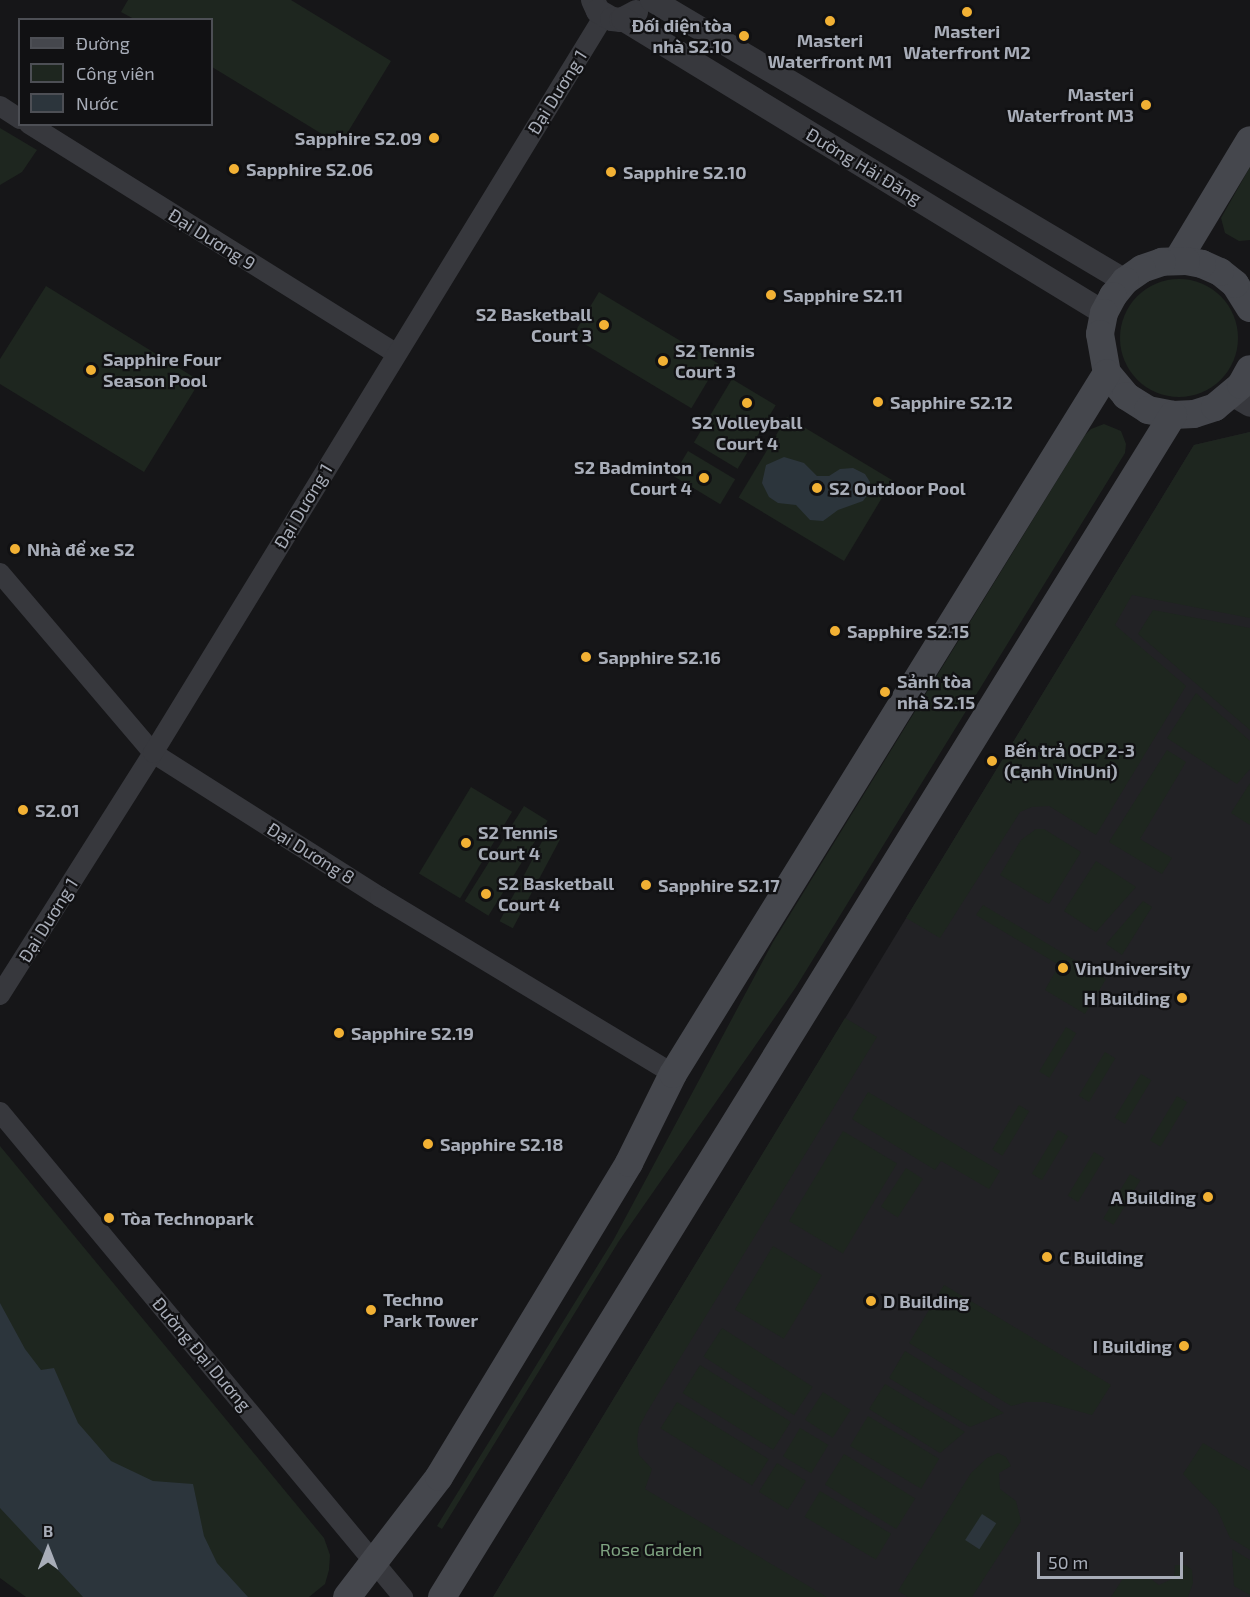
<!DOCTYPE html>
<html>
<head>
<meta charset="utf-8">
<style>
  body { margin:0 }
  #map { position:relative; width:1250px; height:1597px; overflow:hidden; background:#161618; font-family:"Exo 2",sans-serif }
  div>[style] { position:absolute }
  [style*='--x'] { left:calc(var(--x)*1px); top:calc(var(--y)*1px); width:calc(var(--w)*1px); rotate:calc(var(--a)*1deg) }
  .built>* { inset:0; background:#222225 }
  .green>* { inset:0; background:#1e261f; transform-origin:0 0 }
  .round { border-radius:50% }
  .water>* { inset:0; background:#2c353c; transform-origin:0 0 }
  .minor>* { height:20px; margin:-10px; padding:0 10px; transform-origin:10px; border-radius:10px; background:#37383d }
  .tertiary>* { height:24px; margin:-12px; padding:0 12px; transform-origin:12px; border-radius:12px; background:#37383d }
  .secondary>* { height:28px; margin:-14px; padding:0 14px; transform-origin:14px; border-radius:14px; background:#45474d }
  .dots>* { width:16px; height:16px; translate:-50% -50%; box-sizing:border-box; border:3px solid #111113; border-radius:50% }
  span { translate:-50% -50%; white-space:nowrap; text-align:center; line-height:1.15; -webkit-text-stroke:4.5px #111113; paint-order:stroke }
  .poi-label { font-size:18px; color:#a8adb8; font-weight:700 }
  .right { translate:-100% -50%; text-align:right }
  .left { translate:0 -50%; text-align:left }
  .street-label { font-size:18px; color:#a8adb8 }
  .park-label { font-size:18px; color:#7fa381 }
  .legend { position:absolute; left:18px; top:18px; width:195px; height:108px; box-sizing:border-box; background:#111113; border:2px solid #4d4f55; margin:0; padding:8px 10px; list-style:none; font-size:18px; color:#a8adb8 }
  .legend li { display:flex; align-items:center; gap:12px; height:30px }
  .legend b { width:30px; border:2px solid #4d4f55 }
  .north { position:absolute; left:18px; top:1519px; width:60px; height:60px; -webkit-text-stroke:4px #111113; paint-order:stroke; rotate:0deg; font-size:16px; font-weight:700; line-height:24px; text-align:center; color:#a8adb8 }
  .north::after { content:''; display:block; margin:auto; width:21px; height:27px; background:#a8adb8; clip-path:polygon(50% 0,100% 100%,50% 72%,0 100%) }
  .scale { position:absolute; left:1037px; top:1552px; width:146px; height:27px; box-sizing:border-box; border:3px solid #a8adb8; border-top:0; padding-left:8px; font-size:18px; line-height:21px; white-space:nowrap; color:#a8adb8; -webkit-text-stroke:4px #111113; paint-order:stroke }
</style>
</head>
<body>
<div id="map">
  <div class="built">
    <div style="clip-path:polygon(1250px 432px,1250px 1597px,493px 1597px,1194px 445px)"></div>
  </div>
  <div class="green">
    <div style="clip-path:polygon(128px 0,291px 0,391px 61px,340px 145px,212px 67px,212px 20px,134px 19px,121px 12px)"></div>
    <div style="clip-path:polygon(0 128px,37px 150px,22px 172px,0 185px)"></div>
    <div style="clip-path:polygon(1250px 167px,1250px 240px,1239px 241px,1225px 233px,1221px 218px)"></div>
    <div class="round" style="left:1120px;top:279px;width:118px;height:118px"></div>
    <div style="clip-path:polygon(46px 286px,200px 381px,144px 472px,0 384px,0 359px)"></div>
    <div style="left:599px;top:292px;width:139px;height:52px;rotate:31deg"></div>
    <div style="left:732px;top:379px;width:51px;height:74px;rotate:31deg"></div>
    <div style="left:787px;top:417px;width:123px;height:94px;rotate:31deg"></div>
    <div style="clip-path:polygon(1104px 424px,1121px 431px,1126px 444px,1125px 453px,796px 987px,619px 1241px,442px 1529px,437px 1526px,614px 1239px,773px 942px,1085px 435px,1091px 429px)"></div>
    <div style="clip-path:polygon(1250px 432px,1250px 618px,1132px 595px,1115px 625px,1186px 686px,1096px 835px,1049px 806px,1032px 807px,1020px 812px,940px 938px,906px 918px,1194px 445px)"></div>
    <div style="left:688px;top:451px;width:55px;height:29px;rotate:31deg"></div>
    <div style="clip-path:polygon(1153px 610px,1250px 628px,1250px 730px,1138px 634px)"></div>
    <div style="clip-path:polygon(1196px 693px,1250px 741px,1250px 769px,1237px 784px,1167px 738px)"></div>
    <div style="clip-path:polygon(1167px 750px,1186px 762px,1140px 839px,1172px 858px,1162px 874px,1109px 842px)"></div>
    <div style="clip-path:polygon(1250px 783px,1250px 825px,1231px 813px)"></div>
    <div style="left:471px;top:787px;width:48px;height:101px;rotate:31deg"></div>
    <div style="left:524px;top:806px;width:28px;height:112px;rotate:32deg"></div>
    <div style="clip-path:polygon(1036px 829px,1044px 829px,1081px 852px,1049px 904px,1000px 875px,1021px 840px)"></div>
    <div style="left:547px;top:832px;width:15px;height:101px;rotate:28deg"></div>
    <div style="clip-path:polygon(1096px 861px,1136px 887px,1096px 932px,1064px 911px)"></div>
    <div style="clip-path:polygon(1143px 901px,1152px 907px,1122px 955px,1106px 944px)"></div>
    <div style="clip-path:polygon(983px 905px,1106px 979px,1085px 1014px,1045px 990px,1059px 965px,976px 915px)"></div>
    <div style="clip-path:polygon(845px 1018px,877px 1037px,647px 1412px,639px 1427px,637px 1440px,639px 1455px,652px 1469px,645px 1489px,827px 1597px,493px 1597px)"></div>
    <div style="left:1066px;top:1027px;width:12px;height:52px;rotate:31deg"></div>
    <div style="left:1105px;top:1052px;width:12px;height:51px;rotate:31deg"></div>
    <div style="left:1141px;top:1074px;width:12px;height:51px;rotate:31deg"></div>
    <div style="clip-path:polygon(868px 1092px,1000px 1171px,989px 1189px,941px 1161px,935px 1170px,852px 1119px)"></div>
    <div style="left:1177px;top:1096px;width:12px;height:52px;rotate:31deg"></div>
    <div style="left:1019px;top:1105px;width:12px;height:52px;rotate:31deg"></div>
    <div style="left:1058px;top:1130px;width:12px;height:51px;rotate:31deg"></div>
    <div style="left:843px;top:1131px;width:63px;height:105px;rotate:31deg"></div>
    <div style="clip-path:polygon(0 1146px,324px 1538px,330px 1555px,329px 1570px,325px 1584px,309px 1597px,26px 1597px,0 1578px)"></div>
    <div style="left:1094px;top:1152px;width:12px;height:51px;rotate:31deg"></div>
    <div style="left:906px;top:1168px;width:20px;height:46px;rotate:33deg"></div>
    <div style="left:1130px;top:1174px;width:12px;height:52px;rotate:31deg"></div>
    <div style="left:773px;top:1246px;width:57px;height:74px;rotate:31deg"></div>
    <div style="clip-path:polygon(944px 1285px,1111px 1385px,1092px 1415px,1045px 1402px,1026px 1402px,1011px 1406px,909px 1343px)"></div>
    <div style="left:722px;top:1328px;width:108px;height:34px;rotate:33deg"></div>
    <div style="clip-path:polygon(905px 1351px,1004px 1413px,970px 1427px,889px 1378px)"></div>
    <div style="left:700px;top:1365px;width:107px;height:33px;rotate:32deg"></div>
    <div style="clip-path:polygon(885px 1384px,965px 1432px,940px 1453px,869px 1409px)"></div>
    <div style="left:823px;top:1392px;width:33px;height:33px;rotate:33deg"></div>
    <div style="left:677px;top:1402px;width:108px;height:31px;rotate:32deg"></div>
    <div style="left:868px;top:1416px;width:83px;height:35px;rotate:31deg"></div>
    <div style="left:800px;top:1428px;width:33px;height:33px;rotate:31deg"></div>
    <div style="clip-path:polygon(1203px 1443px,1250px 1471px,1250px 1550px,1230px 1538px,1217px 1509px,1183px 1474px)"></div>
    <div style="clip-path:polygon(998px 1453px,1006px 1457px,1011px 1466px,999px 1473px,1000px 1489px,1016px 1501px,1021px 1521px,972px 1597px,908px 1597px,898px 1591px,971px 1473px,987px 1458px)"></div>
    <div style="left:844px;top:1454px;width:84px;height:36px;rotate:32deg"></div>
    <div style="left:777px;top:1463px;width:34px;height:34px;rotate:32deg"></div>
    <div style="left:820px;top:1491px;width:83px;height:30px;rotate:31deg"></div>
    <div style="clip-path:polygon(1232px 1549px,1250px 1560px,1250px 1595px,1234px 1586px)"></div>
    <div style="clip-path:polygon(1175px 1565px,1186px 1565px,1192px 1570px,1193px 1583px,1188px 1597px,1111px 1597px,1122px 1580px,1131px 1576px,1147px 1576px,1159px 1585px,1174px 1578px)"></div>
  </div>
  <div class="water">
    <div style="clip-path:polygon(784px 457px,804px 463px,817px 476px,829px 476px,840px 469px,853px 468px,865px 474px,870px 482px,869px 493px,863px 501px,838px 510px,823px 521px,810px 520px,796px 505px,778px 503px,769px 497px,762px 483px,766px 465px)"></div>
    <div style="clip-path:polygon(0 1303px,25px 1349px,41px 1370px,54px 1368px,78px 1423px,111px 1461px,153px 1481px,193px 1484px,204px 1536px,217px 1563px,248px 1597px,83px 1597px,0 1508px)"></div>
    <div style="left:982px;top:1514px;width:17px;height:31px;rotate:33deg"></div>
  </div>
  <div class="minor">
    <div style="--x:0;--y:106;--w:24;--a:33"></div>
    <div style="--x:29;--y:124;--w:433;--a:32"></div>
    <div style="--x:0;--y:573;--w:236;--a:49.6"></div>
    <div style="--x:153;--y:753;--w:269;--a:32.4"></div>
    <div style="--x:380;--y:897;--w:342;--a:31.1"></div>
    <div style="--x:0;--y:995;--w:286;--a:-57.7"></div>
    <div style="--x:153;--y:753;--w:864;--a:-58.54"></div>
    <div style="--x:0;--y:1112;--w:631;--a:50.28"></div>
  </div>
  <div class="tertiary">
    <div style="--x:593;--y:0;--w:12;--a:66"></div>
    <div style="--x:598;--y:11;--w:16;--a:30"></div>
    <div style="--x:612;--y:19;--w:9;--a:6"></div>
    <div style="--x:621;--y:20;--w:17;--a:-28"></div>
    <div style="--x:652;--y:0;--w:550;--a:30.71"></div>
    <div style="--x:623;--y:19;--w:564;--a:31.43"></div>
    <div style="--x:1232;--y:394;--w:21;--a:31"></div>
  </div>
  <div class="secondary">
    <div style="--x:1177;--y:261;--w:141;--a:-58.9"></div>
    <div style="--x:1250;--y:308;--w:28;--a:-122"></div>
    <div style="--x:1235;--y:284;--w:19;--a:-141"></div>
    <div style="--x:1220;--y:272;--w:20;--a:-156"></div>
    <div style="--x:1202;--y:264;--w:16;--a:-169"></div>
    <div style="--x:1186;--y:261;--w:24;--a:178"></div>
    <div style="--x:1162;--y:262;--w:21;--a:161"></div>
    <div style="--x:1142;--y:269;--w:21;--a:145"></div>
    <div style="--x:1125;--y:281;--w:19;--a:129"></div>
    <div style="--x:1113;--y:296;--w:19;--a:118"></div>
    <div style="--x:1104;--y:313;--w:21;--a:101"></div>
    <div style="--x:1100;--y:334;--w:40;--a:80"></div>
    <div style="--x:1107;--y:373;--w:30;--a:50"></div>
    <div style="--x:1126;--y:396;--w:26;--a:32"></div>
    <div style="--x:1148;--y:410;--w:25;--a:11"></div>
    <div style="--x:1173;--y:415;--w:21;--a:-3"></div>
    <div style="--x:1194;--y:414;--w:22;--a:-18"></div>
    <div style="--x:1215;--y:407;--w:34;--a:-40"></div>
    <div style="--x:1241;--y:385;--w:18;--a:-61"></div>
    <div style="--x:347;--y:1597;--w:151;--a:-52.5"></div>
    <div style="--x:439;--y:1477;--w:367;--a:-58.8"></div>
    <div style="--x:629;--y:1163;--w:99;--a:-63.7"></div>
    <div style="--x:673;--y:1074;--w:824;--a:-58.24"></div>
    <div style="--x:442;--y:1597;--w:1390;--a:-58.27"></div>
  </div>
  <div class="dots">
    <div style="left:967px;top:12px;background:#f2b134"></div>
    <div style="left:830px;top:21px;background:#f2b134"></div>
    <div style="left:744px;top:36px;background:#f2b134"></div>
    <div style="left:1146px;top:105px;background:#f2b134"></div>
    <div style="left:434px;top:138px;background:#f2b134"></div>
    <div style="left:234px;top:169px;background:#f2b134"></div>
    <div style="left:611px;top:172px;background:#f2b134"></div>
    <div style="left:771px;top:295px;background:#f2b134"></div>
    <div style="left:604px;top:325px;background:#f2b134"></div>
    <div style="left:663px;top:361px;background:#f2b134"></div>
    <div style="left:91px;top:370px;background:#f2b134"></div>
    <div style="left:878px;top:402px;background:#f2b134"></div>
    <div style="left:747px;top:403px;background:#f2b134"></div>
    <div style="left:704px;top:478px;background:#f2b134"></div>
    <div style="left:817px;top:488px;background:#f2b134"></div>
    <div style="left:15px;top:549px;background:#f2b134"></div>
    <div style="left:835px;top:631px;background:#f2b134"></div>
    <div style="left:586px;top:657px;background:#f2b134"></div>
    <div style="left:885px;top:692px;background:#f2b134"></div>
    <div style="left:992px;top:761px;background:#f2b134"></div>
    <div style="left:23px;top:810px;background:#f2b134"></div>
    <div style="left:466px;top:843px;background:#f2b134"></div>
    <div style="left:646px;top:885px;background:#f2b134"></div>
    <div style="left:486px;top:894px;background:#f2b134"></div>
    <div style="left:1063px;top:968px;background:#f2b134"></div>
    <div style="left:1182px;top:998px;background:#f2b134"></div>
    <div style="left:339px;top:1033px;background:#f2b134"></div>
    <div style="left:428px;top:1144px;background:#f2b134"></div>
    <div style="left:1208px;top:1197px;background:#f2b134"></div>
    <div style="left:109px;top:1218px;background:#f2b134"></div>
    <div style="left:1047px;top:1257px;background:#f2b134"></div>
    <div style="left:871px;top:1301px;background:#f2b134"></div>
    <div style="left:371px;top:1310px;background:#f2b134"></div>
    <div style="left:1184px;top:1346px;background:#f2b134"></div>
  </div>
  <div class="poi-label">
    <span class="right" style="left:732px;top:36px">Đối diện tòa<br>nhà S2.10</span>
    <span style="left:967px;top:42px">Masteri<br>Waterfront M2</span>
    <span style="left:830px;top:51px">Masteri<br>Waterfront M1</span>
    <span class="right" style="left:1134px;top:105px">Masteri<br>Waterfront M3</span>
    <span class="right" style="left:422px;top:138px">Sapphire S2.09</span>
    <span class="left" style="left:246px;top:169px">Sapphire S2.06</span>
    <span class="left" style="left:623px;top:172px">Sapphire S2.10</span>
    <span class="left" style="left:783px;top:295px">Sapphire S2.11</span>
    <span class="right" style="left:592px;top:325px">S2 Basketball<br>Court 3</span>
    <span class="left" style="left:675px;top:361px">S2 Tennis<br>Court 3</span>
    <span class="left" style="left:103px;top:370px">Sapphire Four<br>Season Pool</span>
    <span class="left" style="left:890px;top:402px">Sapphire S2.12</span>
    <span style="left:747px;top:433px">S2 Volleyball<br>Court 4</span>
    <span class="right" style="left:692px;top:478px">S2 Badminton<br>Court 4</span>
    <span class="left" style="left:829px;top:488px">S2 Outdoor Pool</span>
    <span class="left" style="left:27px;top:549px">Nhà để xe S2</span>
    <span class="left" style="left:847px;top:631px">Sapphire S2.15</span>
    <span class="left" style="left:598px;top:657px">Sapphire S2.16</span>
    <span class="left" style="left:897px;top:692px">Sảnh tòa<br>nhà S2.15</span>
    <span class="left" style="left:1004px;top:761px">Bến trả OCP 2-3<br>(Cạnh VinUni)</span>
    <span class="left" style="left:35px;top:810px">S2.01</span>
    <span class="left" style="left:478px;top:843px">S2 Tennis<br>Court 4</span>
    <span class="left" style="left:498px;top:894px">S2 Basketball<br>Court 4</span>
    <span class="left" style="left:658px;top:885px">Sapphire S2.17</span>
    <span class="left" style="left:1075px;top:968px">VinUniversity</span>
    <span class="right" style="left:1170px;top:998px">H Building</span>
    <span class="left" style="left:351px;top:1033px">Sapphire S2.19</span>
    <span class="left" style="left:440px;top:1144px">Sapphire S2.18</span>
    <span class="right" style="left:1196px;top:1197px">A Building</span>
    <span class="left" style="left:121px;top:1218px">Tòa Technopark</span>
    <span class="left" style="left:1059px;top:1257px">C Building</span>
    <span class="left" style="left:383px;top:1310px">Techno<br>Park Tower</span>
    <span class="left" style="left:883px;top:1301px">D Building</span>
    <span class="right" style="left:1172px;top:1346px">I Building</span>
  </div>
  <div class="street-label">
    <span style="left:557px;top:92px;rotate:-58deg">Đại Dương 1</span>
    <span style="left:864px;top:166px;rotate:31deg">Đường Hải Đăng</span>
    <span style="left:212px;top:239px;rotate:32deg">Đại Dương 9</span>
    <span style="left:303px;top:506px;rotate:-59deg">Đại Dương 1</span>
    <span style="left:311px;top:853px;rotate:32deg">Đại Dương 8</span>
    <span style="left:48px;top:920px;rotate:-58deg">Đại Dương 1</span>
    <span style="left:202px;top:1354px;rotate:50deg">Đường Đại Dương</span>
  </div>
  <div class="park-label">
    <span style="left:651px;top:1549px">Rose Garden</span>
  </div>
  <ul class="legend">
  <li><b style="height:8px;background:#45474d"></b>Đường</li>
  <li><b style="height:16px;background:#1e261f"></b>Công viên</li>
  <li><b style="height:16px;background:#2c353c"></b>Nước</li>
  </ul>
  <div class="north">B</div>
  <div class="scale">50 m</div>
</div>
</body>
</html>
